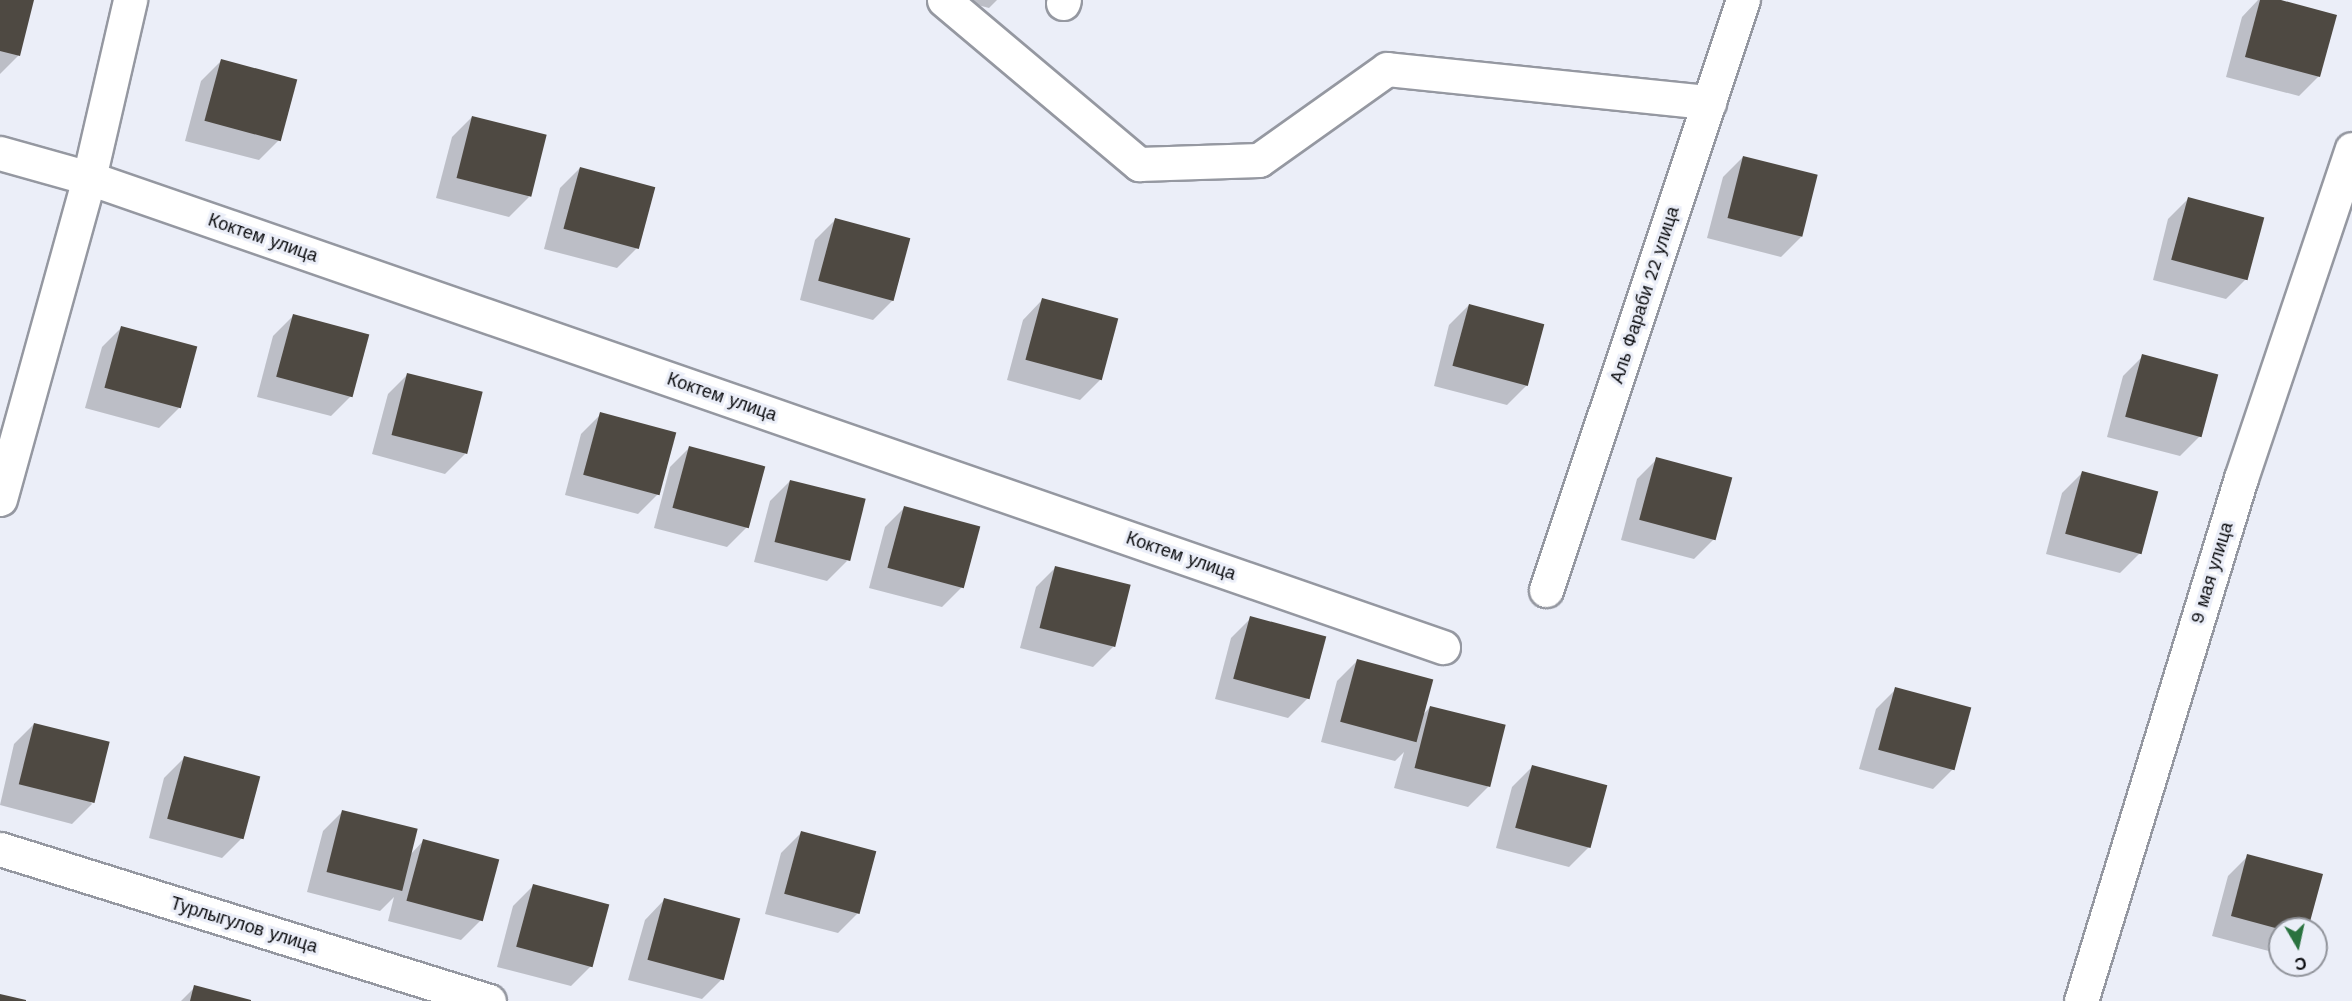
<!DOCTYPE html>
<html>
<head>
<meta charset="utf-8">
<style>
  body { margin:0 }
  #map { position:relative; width:2352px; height:1001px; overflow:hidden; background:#ebeef8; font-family:"Work Sans",sans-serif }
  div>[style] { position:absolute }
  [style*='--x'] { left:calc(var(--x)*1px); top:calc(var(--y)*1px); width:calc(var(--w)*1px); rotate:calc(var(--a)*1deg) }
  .shadow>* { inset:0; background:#0003 }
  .building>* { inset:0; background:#4e4942; transform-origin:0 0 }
  .roads { filter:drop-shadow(2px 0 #9598a1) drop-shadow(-2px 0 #9598a1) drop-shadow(0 2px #9598a1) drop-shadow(0 -2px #9598a1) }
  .minor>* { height:33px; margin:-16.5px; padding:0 16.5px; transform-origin:16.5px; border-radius:16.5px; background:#fff }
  span { translate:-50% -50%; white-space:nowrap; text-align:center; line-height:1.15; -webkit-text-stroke:6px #ebeef8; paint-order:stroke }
  .street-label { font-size:18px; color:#0b0c0f }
  .north { position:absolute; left:2268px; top:917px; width:60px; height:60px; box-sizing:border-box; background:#ebeef8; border:2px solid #91949b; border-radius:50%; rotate:171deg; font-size:16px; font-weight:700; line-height:24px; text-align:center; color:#0b0c0f }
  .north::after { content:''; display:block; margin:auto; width:21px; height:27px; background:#2a723f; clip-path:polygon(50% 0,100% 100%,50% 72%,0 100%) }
</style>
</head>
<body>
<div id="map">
  <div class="shadow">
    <div style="clip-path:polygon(0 0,33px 0,18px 56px,0 74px)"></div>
    <div style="clip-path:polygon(959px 0,997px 0,989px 8px)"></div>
    <div style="clip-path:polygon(2258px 0,2275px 0,2319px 76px,2299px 96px,2226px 77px,2242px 17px)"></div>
    <div style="clip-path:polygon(221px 61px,279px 140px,259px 160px,185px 141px,201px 81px)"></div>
    <div style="clip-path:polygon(472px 117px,529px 197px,509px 217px,436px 198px,452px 137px)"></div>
    <div style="clip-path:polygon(1743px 157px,1801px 237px,1781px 257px,1707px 238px,1723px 177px)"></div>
    <div style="clip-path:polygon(580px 168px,637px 248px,617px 268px,544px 249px,560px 188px)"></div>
    <div style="clip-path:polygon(2188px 199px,2246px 279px,2226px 299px,2153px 280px,2168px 219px)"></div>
    <div style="clip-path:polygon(835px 220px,893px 300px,873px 320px,800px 300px,815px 240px)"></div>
    <div style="clip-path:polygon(1042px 300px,1100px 380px,1080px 400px,1007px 380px,1023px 320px)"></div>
    <div style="clip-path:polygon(1469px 305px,1527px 385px,1507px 405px,1434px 386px,1449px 325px)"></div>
    <div style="clip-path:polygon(293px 316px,351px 396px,331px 416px,257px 397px,273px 336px)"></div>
    <div style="clip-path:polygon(122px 327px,179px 408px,159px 428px,85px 408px,102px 347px)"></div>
    <div style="clip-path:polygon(2143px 356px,2200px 436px,2180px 456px,2107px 437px,2123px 376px)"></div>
    <div style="clip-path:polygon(408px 374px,465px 454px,445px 474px,372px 454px,388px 394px)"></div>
    <div style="clip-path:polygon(601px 414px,658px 494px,638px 514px,565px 495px,581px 434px)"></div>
    <div style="clip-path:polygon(690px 447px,747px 527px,727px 547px,654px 528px,670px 467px)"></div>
    <div style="clip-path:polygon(1657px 459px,1714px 539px,1694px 559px,1621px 540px,1637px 479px)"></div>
    <div style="clip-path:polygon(2082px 473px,2140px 553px,2120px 573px,2046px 554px,2062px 493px)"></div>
    <div style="clip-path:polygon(790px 481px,847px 561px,827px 581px,754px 562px,770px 501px)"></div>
    <div style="clip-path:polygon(905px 507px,962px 587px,942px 607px,869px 588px,885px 527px)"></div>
    <div style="clip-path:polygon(1056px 567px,1113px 647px,1093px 667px,1020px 648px,1036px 587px)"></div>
    <div style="clip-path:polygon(1251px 618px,1308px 698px,1288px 718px,1215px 699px,1231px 638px)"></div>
    <div style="clip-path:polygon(1357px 661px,1421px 717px,1430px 707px,1488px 787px,1468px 807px,1394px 788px,1404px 752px,1395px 761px,1321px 742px,1337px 681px)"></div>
    <div style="clip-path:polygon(1896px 689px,1953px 769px,1933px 789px,1859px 769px,1876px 709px)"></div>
    <div style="clip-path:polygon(34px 724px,92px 804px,72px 824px,0 805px,14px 744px)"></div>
    <div style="clip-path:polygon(184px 758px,258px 777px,242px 838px,222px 858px,149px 838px,164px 778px)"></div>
    <div style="clip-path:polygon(1532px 767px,1589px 847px,1569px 867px,1496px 848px,1512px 787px)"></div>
    <div style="clip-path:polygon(343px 811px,410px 855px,424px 840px,481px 920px,461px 940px,388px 921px,394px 897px,380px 911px,307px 892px,323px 831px)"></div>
    <div style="clip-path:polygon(801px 833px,858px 913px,838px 933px,765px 914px,781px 853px)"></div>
    <div style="clip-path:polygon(2248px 856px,2307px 929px,2280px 929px,2280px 954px,2212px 936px,2228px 876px)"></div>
    <div style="clip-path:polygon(533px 886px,591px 966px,571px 986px,497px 967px,513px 906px)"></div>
    <div style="clip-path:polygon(664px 900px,722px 979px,702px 999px,628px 980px,645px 920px)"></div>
    <div style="clip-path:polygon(195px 987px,248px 1001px,181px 1001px)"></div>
  </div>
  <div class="building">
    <div style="clip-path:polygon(0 0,34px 0,20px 56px,0 51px)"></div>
    <div style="clip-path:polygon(2260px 0,2281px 0,2337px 15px,2320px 77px,2245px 57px)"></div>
    <div style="left:221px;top:59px;width:79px;height:64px;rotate:15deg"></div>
    <div style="left:472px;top:116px;width:77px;height:64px;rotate:14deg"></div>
    <div style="left:1743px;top:156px;width:77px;height:64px;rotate:14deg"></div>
    <div style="left:580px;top:167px;width:78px;height:64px;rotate:15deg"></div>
    <div style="left:2188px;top:197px;width:79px;height:65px;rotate:15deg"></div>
    <div style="left:835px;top:218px;width:78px;height:65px;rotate:15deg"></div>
    <div style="left:1042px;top:298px;width:79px;height:64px;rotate:15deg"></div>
    <div style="left:1469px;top:304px;width:78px;height:64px;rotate:15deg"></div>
    <div style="left:293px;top:314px;width:79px;height:65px;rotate:15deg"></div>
    <div style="left:121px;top:326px;width:79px;height:64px;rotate:15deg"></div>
    <div style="left:2142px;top:354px;width:79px;height:65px;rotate:15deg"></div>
    <div style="left:407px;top:373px;width:78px;height:64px;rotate:14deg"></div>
    <div style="left:600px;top:412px;width:79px;height:65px;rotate:15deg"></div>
    <div style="left:689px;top:446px;width:79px;height:64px;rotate:15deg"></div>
    <div style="left:1656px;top:457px;width:79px;height:65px;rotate:15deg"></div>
    <div style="left:2082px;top:471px;width:79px;height:65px;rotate:15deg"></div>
    <div style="left:790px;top:480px;width:78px;height:64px;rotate:14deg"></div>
    <div style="left:904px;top:506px;width:79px;height:64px;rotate:15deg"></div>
    <div style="left:1055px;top:566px;width:78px;height:64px;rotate:14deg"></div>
    <div style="left:1250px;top:616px;width:79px;height:65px;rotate:15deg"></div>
    <div style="left:1357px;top:659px;width:79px;height:65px;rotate:15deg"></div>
    <div style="left:1895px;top:687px;width:79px;height:65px;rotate:15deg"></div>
    <div style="left:1430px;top:706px;width:78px;height:64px;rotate:14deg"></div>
    <div style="left:34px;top:723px;width:78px;height:63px;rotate:14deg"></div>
    <div style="left:184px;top:756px;width:79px;height:65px;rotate:15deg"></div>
    <div style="left:1532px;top:765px;width:78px;height:65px;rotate:15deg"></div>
    <div style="left:342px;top:810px;width:78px;height:64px;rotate:14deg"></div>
    <div style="left:801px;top:831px;width:78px;height:65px;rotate:15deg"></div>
    <div style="left:423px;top:839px;width:79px;height:64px;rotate:15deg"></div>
    <div style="clip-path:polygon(2247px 854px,2323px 874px,2308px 929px,2279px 929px,2231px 916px)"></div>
    <div style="left:533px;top:884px;width:79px;height:65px;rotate:15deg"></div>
    <div style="left:664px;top:898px;width:79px;height:64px;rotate:15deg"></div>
    <div style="clip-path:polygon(194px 985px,251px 1000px,251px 1001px,190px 1001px)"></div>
    <div style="clip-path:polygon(0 994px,26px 1000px,26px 1001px,0 1001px)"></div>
  </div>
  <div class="roads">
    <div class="minor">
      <div style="--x:944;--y:0;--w:255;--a:40.1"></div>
      <div style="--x:1139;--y:164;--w:120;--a:-1.9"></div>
      <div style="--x:1259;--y:160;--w:157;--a:-35.4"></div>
      <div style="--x:1387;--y:69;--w:324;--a:5.9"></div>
      <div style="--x:1063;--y:3;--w:3;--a:-72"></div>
      <div style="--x:0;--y:153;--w:92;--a:15.7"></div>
      <div style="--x:89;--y:178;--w:1433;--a:19.11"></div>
      <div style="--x:0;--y:499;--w:333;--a:-74.5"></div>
      <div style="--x:89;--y:178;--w:183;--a:-77"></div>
      <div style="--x:1546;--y:590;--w:622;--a:-71.54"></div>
      <div style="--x:0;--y:849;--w:512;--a:17.27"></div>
      <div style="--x:2081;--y:1001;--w:547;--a:-72.99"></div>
      <div style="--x:2241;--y:478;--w:347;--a:-71.4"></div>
    </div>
  </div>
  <div class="street-label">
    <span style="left:263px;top:238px;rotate:19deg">Коктем улица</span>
    <span style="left:1645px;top:295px;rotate:-72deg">Аль Фараби 22 улица</span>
    <span style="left:722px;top:397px;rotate:19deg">Коктем улица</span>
    <span style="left:1181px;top:556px;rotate:19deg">Коктем улица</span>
    <span style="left:2212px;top:573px;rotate:-73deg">9 мая улица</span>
    <span style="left:244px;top:925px;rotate:17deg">Турлыгулов улица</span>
  </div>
  <div class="north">С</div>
</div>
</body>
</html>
